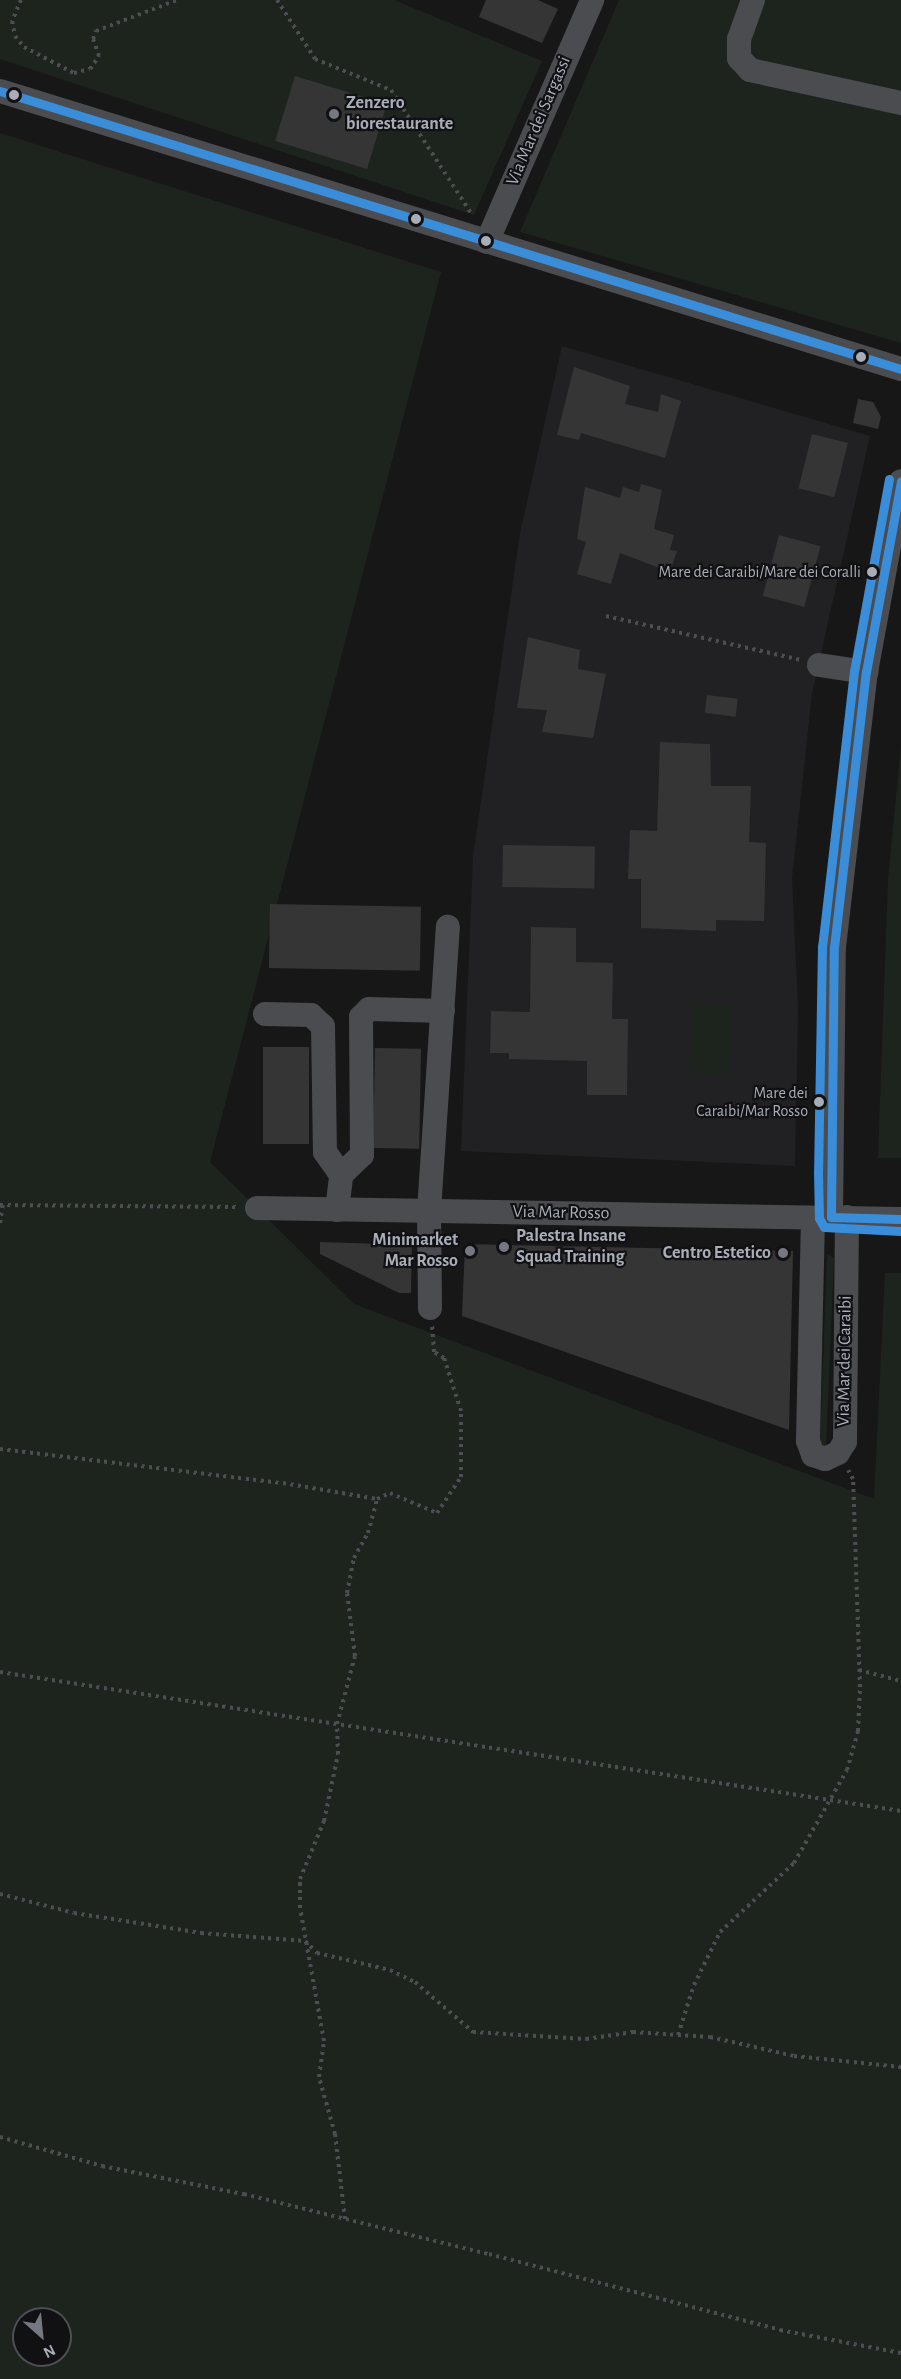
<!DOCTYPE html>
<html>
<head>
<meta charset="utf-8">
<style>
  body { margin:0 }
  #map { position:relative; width:901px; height:2379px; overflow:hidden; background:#171717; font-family:"Alegreya Sans",sans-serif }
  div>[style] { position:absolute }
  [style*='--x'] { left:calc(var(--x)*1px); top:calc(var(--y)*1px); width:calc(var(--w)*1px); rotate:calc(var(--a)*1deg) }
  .built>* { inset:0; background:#212123 }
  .green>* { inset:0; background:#1d241e; transform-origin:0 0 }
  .building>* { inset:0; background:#353536; transform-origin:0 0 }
  .path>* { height:4px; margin-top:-2px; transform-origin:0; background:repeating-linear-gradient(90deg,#4d4e52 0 3px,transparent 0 7.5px) }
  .minor>* { height:24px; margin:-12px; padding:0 12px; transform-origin:12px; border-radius:12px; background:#4b4c50 }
  .bus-1>* { height:9px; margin:-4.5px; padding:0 4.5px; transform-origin:4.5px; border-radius:4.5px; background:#3a8dd9 }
  .bus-2>* { height:9px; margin:-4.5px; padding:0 4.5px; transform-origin:4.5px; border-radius:4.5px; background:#3a8dd9 }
  .dots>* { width:16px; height:16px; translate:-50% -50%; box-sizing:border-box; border:3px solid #111113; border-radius:50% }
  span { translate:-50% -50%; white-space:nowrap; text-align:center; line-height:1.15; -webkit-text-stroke:4.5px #111113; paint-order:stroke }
  .bus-label { font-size:16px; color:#a8adb8 }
  .right { translate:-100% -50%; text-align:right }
  .poi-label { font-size:18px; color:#a8adb8; font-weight:700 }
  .left { translate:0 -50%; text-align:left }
  .street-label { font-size:18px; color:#a8adb8 }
  .north { position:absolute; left:12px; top:2307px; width:60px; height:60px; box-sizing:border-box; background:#111113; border:2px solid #4d4f55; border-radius:50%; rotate:153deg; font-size:16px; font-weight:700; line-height:24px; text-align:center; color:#a8adb8 }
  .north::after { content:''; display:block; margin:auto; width:21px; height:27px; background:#757880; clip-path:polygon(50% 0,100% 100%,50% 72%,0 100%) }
</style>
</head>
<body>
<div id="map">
  <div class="built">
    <div style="clip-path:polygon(562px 346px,870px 436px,812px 693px,803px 777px,792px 878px,798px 1009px,795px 1166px,461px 1151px,473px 856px,520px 533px)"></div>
  </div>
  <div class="green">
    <div style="clip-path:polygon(0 0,394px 0,542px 61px,474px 215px,0 59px)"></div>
    <div style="clip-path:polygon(619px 0,901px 0,901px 343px,520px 232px)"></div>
    <div style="clip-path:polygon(evenodd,0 133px,441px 272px,210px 1162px,354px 1304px,874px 1499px,885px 1273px,901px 1273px,901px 2379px,0 2379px,0 133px,24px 2319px,60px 2319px,60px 2355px,24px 2355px,24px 2319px)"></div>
    <div style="clip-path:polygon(901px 747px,901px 1158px,878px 1158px,888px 879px)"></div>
    <div style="left:692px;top:1002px;width:41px;height:71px;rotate:3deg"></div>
    <div style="clip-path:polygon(827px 1254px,834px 1258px,826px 1448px,820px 1445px)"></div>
  </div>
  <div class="building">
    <div style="clip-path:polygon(486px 0,538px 0,558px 9px,542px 43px,479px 17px)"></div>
    <div style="left:295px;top:76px;width:96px;height:68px;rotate:17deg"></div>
    <div style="clip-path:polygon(574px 367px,630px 386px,625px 404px,658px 412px,661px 394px,681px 401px,665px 458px,581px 433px,579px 440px,557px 435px)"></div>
    <div style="clip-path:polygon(858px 399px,873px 402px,881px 417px,878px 429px,853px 423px)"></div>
    <div style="left:812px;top:434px;width:37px;height:56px;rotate:14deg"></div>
    <div style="clip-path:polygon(641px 484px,662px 490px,654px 529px,674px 535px,670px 550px,677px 551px,670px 572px,620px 553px,611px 584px,577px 574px,586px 542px,577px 539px,585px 487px,620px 498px,623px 487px,639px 492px)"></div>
    <div style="left:779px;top:535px;width:43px;height:63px;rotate:15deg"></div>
    <div style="clip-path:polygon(528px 637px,580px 650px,578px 669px,606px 674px,593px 738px,542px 732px,547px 710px,517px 708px)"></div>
    <div style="left:707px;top:695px;width:31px;height:18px;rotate:7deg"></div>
    <div style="clip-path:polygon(660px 742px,710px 744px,711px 786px,751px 786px,749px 842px,766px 843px,764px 921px,716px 920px,716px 931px,641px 928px,641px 879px,628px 879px,630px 830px,657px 831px)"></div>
    <div style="left:503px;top:845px;width:92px;height:42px;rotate:1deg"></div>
    <div style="left:270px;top:904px;width:151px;height:64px;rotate:1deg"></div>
    <div style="clip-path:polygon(531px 927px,576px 928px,576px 962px,613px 963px,612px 1019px,628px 1019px,627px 1095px,587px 1095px,587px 1061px,509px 1059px,509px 1053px,490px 1053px,491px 1011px,530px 1012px)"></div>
    <div style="left:263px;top:1047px;width:46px;height:97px"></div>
    <div style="left:375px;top:1048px;width:46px;height:100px;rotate:1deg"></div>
    <div style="clip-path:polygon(320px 1242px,412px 1245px,411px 1293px,399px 1293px,320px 1254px)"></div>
    <div style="clip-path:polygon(465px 1244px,793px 1251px,789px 1430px,462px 1316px)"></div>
  </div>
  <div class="path">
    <div style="--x:21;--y:0;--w:23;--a:113"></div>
    <div style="--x:12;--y:21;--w:15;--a:79"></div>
    <div style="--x:15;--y:36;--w:14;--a:51"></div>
    <div style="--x:24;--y:47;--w:56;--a:27.5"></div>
    <div style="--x:74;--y:73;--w:16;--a:-14"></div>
    <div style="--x:90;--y:69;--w:16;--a:-55"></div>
    <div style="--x:99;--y:56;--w:18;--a:-109"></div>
    <div style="--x:93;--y:39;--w:9;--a:-69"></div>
    <div style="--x:96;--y:31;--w:87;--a:-20.9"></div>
    <div style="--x:277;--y:0;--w:70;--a:57.2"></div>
    <div style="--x:315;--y:59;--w:82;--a:22.2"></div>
    <div style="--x:391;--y:90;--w:147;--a:57"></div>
    <div style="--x:606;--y:616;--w:200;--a:12.7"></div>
    <div style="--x:0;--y:1205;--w:236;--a:0.5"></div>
    <div style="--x:0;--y:1223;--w:18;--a:-81"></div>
    <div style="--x:0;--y:1449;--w:285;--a:6.9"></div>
    <div style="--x:283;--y:1483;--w:95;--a:9.7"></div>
    <div style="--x:859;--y:1670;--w:43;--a:14.7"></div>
    <div style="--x:0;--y:1672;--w:912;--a:8.77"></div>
    <div style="--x:0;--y:1894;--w:76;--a:14.4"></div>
    <div style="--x:74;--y:1913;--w:129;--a:8.9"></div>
    <div style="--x:201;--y:1933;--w:104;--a:4.4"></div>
    <div style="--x:305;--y:1941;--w:17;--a:45"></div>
    <div style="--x:317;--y:1953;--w:75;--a:13.1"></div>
    <div style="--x:390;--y:1970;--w:28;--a:26"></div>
    <div style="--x:415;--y:1982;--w:77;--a:40.8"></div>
    <div style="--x:473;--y:2032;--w:113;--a:3.5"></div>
    <div style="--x:586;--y:2039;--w:48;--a:-8.5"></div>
    <div style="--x:633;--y:2032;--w:77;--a:3.7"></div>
    <div style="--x:710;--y:2037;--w:86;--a:12.7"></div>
    <div style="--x:794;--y:2056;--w:108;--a:5.9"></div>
    <div style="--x:678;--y:2035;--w:52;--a:-72.3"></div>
    <div style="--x:694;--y:1985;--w:59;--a:-63.9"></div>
    <div style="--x:720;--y:1932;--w:101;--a:-43"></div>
    <div style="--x:794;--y:1863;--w:107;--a:-60.3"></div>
    <div style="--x:847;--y:1770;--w:41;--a:-74.2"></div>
    <div style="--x:858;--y:1731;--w:44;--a:-87.4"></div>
    <div style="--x:860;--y:1687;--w:208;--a:-91.9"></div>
    <div style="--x:853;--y:1479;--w:10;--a:-119"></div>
    <div style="--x:0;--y:2137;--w:106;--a:15.9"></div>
    <div style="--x:102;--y:2166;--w:145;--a:11.2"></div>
    <div style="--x:244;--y:2194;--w:252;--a:13.8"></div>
    <div style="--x:489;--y:2254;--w:301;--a:14.6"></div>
    <div style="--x:780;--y:2330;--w:123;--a:10.8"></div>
    <div style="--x:345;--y:2219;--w:86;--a:-96.7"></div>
    <div style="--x:335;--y:2134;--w:59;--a:-105.7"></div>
    <div style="--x:319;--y:2077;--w:36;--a:-82"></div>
    <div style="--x:324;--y:2041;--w:135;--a:-100.2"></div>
    <div style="--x:300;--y:1908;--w:29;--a:-90"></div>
    <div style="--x:300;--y:1879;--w:63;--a:-67.5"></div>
    <div style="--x:324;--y:1821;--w:68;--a:-78.2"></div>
    <div style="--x:338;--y:1754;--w:30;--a:-92"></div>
    <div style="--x:337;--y:1724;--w:70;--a:-75.2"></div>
    <div style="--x:355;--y:1656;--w:64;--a:-97.2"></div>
    <div style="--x:347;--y:1593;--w:36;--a:-79"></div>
    <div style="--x:354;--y:1558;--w:29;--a:-61"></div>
    <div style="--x:368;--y:1533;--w:35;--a:-75"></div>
    <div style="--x:377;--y:1499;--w:14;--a:-25"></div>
    <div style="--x:390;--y:1493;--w:51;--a:23.1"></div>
    <div style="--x:437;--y:1513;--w:43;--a:-56.3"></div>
    <div style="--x:461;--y:1477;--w:66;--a:-90"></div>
    <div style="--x:461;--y:1411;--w:56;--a:-107.8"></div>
    <div style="--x:444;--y:1358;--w:12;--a:-149"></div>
    <div style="--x:434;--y:1352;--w:26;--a:-94"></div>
  </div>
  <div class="minor">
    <div style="--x:753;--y:0;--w:41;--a:109.7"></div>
    <div style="--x:739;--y:39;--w:19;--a:90"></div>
    <div style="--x:739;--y:58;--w:16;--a:47"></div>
    <div style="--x:750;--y:70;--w:155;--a:12.3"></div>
    <div style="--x:0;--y:91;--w:943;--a:17.15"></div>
    <div style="--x:487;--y:242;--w:264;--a:-66.5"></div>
    <div style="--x:819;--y:665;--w:48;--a:8.5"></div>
    <div style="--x:265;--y:1014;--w:46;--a:1.2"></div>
    <div style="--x:311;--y:1015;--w:16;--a:43"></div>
    <div style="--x:323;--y:1026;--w:126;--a:89.1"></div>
    <div style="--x:325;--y:1152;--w:28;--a:55"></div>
    <div style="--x:257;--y:1208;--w:644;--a:0.98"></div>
    <div style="--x:337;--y:1210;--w:35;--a:-83"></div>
    <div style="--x:341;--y:1175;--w:29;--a:-44"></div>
    <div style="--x:362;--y:1155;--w:138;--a:-90.4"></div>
    <div style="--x:361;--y:1017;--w:11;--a:-45"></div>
    <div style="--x:369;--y:1009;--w:74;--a:1.5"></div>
    <div style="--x:831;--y:1217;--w:270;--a:-89.4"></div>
    <div style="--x:834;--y:947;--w:277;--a:-83.4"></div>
    <div style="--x:866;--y:672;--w:194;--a:-79.6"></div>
    <div style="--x:813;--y:1218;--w:223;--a:91.3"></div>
    <div style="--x:808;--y:1441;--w:15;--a:70"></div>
    <div style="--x:813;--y:1455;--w:13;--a:18"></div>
    <div style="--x:825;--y:1459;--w:14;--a:-25"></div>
    <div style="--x:838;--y:1453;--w:13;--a:-58"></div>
    <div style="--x:845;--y:1442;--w:225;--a:-89.5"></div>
    <div style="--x:430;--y:1308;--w:97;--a:-90.6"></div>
    <div style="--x:429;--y:1211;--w:285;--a:-86.2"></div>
  </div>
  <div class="bus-1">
    <div style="--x:0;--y:91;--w:943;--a:17.15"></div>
    <div style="--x:831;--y:1217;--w:270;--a:-89.4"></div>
    <div style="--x:834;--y:947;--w:277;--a:-83.4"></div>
    <div style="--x:866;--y:672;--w:194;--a:-79.6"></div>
    <div style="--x:831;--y:1217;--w:70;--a:1.6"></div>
  </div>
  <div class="bus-2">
    <div style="--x:889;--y:479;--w:195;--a:100.3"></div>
    <div style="--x:854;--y:671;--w:277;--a:96.6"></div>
    <div style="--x:822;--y:946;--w:226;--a:91"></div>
    <div style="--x:818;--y:1172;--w:46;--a:88.8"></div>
    <div style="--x:819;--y:1218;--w:10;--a:61"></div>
    <div style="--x:824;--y:1227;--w:77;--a:3"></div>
  </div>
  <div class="dots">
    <div style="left:14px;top:95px;background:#a8adb8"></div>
    <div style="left:334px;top:114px;background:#757880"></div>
    <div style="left:416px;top:219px;background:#a8adb8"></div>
    <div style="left:486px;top:241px;background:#a8adb8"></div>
    <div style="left:861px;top:357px;background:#a8adb8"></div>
    <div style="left:872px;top:572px;background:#a8adb8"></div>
    <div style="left:819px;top:1102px;background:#a8adb8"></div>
    <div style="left:504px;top:1247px;background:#757880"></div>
    <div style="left:470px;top:1251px;background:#757880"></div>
    <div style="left:783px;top:1253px;background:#757880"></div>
  </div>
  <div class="bus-label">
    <span class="right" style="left:861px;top:572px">Mare dei Caraibi/Mare dei Coralli</span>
    <span class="right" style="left:808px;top:1102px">Mare dei<br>Caraibi/Mar Rosso</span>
  </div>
  <div class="poi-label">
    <span class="left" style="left:346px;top:114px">Zenzero<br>biorestaurante</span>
    <span class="left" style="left:516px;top:1247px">Palestra Insane<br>Squad Training</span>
    <span class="right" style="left:458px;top:1251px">Minimarket<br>Mar Rosso</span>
    <span class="right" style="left:771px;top:1253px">Centro Estetico</span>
  </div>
  <div class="street-label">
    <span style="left:539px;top:121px;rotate:-67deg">Via Mar dei Sargassi</span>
    <span style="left:561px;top:1213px;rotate:1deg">Via Mar Rosso</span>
    <span style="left:845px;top:1361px;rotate:-89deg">Via Mar dei Caraibi</span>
  </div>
  <div class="north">N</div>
</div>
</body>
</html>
